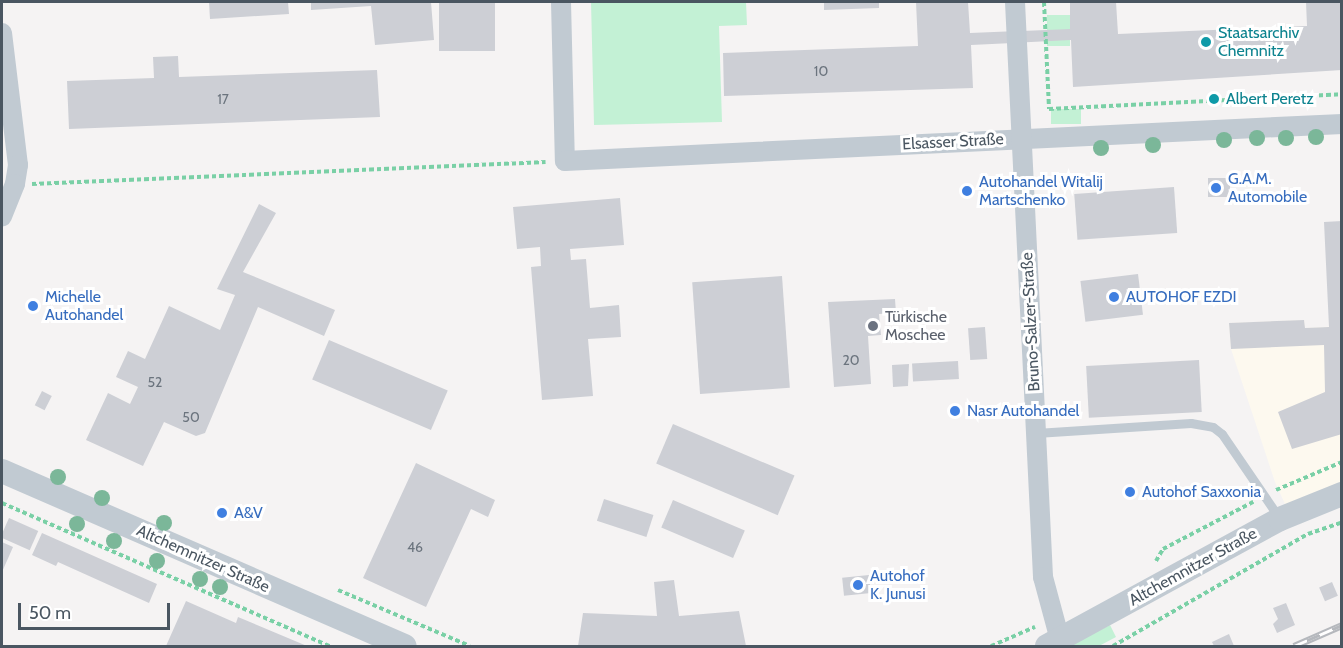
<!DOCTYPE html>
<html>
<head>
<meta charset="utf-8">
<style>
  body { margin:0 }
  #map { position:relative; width:1343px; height:648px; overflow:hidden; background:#f5f3f3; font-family:Cabin,sans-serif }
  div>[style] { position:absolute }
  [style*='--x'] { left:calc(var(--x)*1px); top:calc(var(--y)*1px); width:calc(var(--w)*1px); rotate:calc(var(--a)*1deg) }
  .commercial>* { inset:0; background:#fdf9ef }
  .green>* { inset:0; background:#c3f1d5; transform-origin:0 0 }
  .building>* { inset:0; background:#cdcfd5; transform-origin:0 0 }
  .path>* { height:4px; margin-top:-2px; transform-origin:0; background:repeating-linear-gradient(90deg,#7ad0a6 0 4.5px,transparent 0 7.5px) }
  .service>* { height:9px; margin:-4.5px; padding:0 4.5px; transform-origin:4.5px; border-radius:4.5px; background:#c1cad2 }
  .minor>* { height:20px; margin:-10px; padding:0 10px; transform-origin:10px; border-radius:10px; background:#c1cad2 }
  .tertiary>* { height:24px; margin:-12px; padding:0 12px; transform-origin:12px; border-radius:12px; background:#c1cad2 }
  .rail>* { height:7px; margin-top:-3.5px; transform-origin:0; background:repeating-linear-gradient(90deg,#fff 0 14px,#b5b8bd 0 28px); box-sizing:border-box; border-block:2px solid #b5b8bd }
  .trees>* { width:16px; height:16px; margin:-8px; border-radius:50%; background:#7bb799 }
  .dots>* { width:16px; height:16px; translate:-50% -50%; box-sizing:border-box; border:3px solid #fff; border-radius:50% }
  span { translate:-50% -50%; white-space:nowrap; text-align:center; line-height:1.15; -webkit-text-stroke:6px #fff; paint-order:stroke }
  .number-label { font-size:14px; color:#6b747e }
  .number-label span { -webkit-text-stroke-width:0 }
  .culture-label { font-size:16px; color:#0d838f }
  .left { translate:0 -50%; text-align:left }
  .street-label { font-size:16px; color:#4a5661 }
  .shop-label { font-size:16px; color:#366cbe }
  .worship-label { font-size:16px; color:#5b616d }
  .frame { position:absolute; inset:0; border:3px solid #4a5661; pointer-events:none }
  .scale { position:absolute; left:18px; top:603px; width:152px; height:27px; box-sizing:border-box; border:3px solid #4a5661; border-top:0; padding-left:8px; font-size:18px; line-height:21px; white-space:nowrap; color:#4a5661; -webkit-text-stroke:4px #fff; paint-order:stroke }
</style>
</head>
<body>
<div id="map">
  <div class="commercial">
    <div style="clip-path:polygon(1304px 320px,1305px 328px,1341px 326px,1341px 494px,1290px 515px,1275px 482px,1231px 349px,1229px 323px)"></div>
  </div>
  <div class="green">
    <div style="clip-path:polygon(591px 2px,746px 2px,747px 25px,719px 26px,722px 122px,594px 125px)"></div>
    <div style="left:1047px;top:15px;width:23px;height:31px"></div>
    <div style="left:1081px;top:109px;width:15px;height:30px;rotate:90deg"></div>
    <div style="clip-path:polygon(1110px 625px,1116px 637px,1099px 646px,1069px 646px)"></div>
  </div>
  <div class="building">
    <div style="clip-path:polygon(209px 2px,288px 2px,289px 14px,210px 19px)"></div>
    <div style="clip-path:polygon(311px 2px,431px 2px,434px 40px,375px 45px,371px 6px,311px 10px)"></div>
    <div style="left:439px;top:2px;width:56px;height:49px"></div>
    <div style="clip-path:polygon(824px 2px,879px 2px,879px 8px,824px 10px)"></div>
    <div style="clip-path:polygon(916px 2px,968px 2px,970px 33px,1070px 29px,1070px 2px,1116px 2px,1118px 34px,1307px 26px,1306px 2px,1342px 2px,1342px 70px,1073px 87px,1071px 40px,971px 45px,973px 88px,724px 96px,723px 53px,918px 46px)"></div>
    <div style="clip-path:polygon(178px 56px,179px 77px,377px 70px,380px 117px,69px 129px,67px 81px,154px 78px,153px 57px)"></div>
    <div style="left:1208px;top:178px;width:22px;height:19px"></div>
    <div style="left:1174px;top:187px;width:46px;height:100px;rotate:86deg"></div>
    <div style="clip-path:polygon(620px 198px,624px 245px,570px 249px,571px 260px,586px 259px,590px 308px,619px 305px,621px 337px,588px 339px,593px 396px,542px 400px,531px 267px,541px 266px,540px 247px,517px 249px,513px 207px)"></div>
    <div style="clip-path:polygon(259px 204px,276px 213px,243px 272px,335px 310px,324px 336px,258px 307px,205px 433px,196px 436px,164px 422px,143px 466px,86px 440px,108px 393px,130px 404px,138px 387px,116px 377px,128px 351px,145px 359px,169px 306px,220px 330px,235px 295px,217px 289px)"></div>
    <div style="clip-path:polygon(1342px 221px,1342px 434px,1292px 449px,1278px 412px,1325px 392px,1324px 345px,1231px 349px,1229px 323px,1304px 320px,1305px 328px,1329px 327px,1324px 222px)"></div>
    <div style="left:1138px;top:274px;width:41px;height:58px;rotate:83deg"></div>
    <div style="left:782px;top:276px;width:112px;height:90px;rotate:86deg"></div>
    <div style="clip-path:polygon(895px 299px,896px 313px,879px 314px,881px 335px,868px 336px,871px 384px,834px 387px,828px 302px)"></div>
    <div style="left:985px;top:327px;width:32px;height:17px;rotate:86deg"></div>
    <div style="left:329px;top:340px;width:129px;height:43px;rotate:23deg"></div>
    <div style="left:1199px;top:360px;width:52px;height:113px;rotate:87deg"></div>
    <div style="left:958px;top:361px;width:18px;height:46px;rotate:87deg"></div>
    <div style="clip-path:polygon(909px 364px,908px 386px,893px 387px,892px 365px)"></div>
    <div style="left:42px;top:391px;width:11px;height:16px;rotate:27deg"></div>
    <div style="left:673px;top:424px;width:132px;height:43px;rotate:23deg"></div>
    <div style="clip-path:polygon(416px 463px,495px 500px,488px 517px,471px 509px,426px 607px,363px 578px)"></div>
    <div style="left:604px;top:499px;width:52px;height:23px;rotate:18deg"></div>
    <div style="left:673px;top:500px;width:78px;height:30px;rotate:23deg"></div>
    <div style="left:9px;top:518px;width:32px;height:21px;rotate:24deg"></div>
    <div style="clip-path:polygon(42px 533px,157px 584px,149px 603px,58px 562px,56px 566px,32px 555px)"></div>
    <div style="clip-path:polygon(2px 542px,13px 547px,2px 572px)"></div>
    <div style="left:869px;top:575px;width:18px;height:27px;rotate:84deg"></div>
    <div style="clip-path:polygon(674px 580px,679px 616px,739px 611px,746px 646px,578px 646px,583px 613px,657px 616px,654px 582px)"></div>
    <div style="left:1332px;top:582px;width:15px;height:14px;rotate:67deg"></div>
    <div style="clip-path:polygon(186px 601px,236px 623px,238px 617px,307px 646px,166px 646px)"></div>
    <div style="clip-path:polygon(1286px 603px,1295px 625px,1277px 633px,1273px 624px,1278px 619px,1273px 608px)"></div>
    <div style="clip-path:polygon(1229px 634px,1234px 646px,1214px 646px,1212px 642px)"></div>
  </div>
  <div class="path">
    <div style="--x:1044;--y:2;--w:107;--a:87.3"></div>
    <div style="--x:1049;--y:109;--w:293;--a:-2.9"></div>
    <div style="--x:32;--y:184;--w:514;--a:-2.45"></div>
    <div style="--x:1276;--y:490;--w:72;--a:-23"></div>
    <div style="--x:2;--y:503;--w:358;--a:23.6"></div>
    <div style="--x:1156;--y:561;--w:14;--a:-60"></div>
    <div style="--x:1163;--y:549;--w:102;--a:-27.6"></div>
    <div style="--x:338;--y:590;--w:143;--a:23"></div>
    <div style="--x:991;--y:646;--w:48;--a:-23.4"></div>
    <div style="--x:1113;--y:646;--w:225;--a:-29.9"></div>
    <div style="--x:1308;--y:534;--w:36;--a:-19"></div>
  </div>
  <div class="service">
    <div style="--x:1036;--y:433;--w:155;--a:-3.7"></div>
    <div style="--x:1191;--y:423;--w:22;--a:10"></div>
    <div style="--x:1213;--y:427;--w:11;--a:38"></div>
    <div style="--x:1222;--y:434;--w:103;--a:55.7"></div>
  </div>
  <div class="minor">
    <div style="--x:561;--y:2;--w:159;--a:88.6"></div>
    <div style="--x:565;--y:161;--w:778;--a:-2.73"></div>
    <div style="--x:1015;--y:2;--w:576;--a:87.21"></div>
    <div style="--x:1043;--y:577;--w:65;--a:74.9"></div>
    <div style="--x:2;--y:33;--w:133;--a:83.1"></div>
    <div style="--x:18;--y:165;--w:19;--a:99"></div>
    <div style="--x:15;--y:184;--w:35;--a:112"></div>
  </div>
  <div class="tertiary">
    <div style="--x:2;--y:471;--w:439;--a:23.5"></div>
    <div style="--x:1047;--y:646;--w:265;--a:-28.6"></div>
    <div style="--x:1280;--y:519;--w:67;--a:-22"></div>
  </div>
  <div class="rail">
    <div style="--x:1294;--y:646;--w:52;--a:-23.6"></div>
  </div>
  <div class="trees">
    <div style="left:1316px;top:137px"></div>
    <div style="left:1257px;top:138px"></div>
    <div style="left:1286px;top:138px"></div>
    <div style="left:1224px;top:140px"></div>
    <div style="left:1153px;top:145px"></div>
    <div style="left:1101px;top:148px"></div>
    <div style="left:58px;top:477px"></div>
    <div style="left:102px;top:498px"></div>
    <div style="left:164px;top:523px"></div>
    <div style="left:77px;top:524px"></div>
    <div style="left:114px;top:541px"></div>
    <div style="left:157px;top:561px"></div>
    <div style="left:200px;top:579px"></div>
    <div style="left:220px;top:587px"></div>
  </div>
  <div class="dots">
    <div style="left:1206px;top:42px;background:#0f9aa8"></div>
    <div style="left:1214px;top:99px;background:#0f9aa8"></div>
    <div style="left:1216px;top:188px;background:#3f7fe0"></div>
    <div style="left:967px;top:191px;background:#3f7fe0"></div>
    <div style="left:1114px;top:297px;background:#3f7fe0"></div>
    <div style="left:33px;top:306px;background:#3f7fe0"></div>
    <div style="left:873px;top:326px;background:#6b7280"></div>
    <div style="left:955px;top:411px;background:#3f7fe0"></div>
    <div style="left:1130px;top:492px;background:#3f7fe0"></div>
    <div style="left:222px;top:513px;background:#3f7fe0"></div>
    <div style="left:858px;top:585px;background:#3f7fe0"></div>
  </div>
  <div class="number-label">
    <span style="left:821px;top:71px">10</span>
    <span style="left:223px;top:99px">17</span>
    <span style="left:851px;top:360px">20</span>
    <span style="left:155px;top:382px">52</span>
    <span style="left:191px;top:417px">50</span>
    <span style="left:415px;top:547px">46</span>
  </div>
  <div class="culture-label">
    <span class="left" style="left:1218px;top:42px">Staatsarchiv<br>Chemnitz</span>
    <span class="left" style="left:1226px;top:99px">Albert Peretz</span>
  </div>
  <div class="street-label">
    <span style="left:953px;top:142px;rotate:-3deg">Elsasser Straße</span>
    <span style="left:1031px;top:322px;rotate:-93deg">Bruno-Salzer-Straße</span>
    <span style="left:203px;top:559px;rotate:24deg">Altchemnitzer Straße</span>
    <span style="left:1193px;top:567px;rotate:-29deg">Altchemnitzer Straße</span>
  </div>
  <div class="shop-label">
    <span class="left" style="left:1228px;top:188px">G.A.M.<br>Automobile</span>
    <span class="left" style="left:979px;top:191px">Autohandel Witalij<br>Martschenko</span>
    <span class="left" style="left:45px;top:306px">Michelle<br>Autohandel</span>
    <span class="left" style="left:1126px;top:297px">AUTOHOF EZDI</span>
    <span class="left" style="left:967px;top:411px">Nasr Autohandel</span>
    <span class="left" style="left:1142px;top:492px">Autohof Saxxonia</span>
    <span class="left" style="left:234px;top:513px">A&amp;V</span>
    <span class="left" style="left:870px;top:585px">Autohof<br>K. Junusi</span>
  </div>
  <div class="worship-label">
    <span class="left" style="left:885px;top:326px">Türkische<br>Moschee</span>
  </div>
  <div class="frame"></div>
  <div class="scale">50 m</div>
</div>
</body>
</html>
